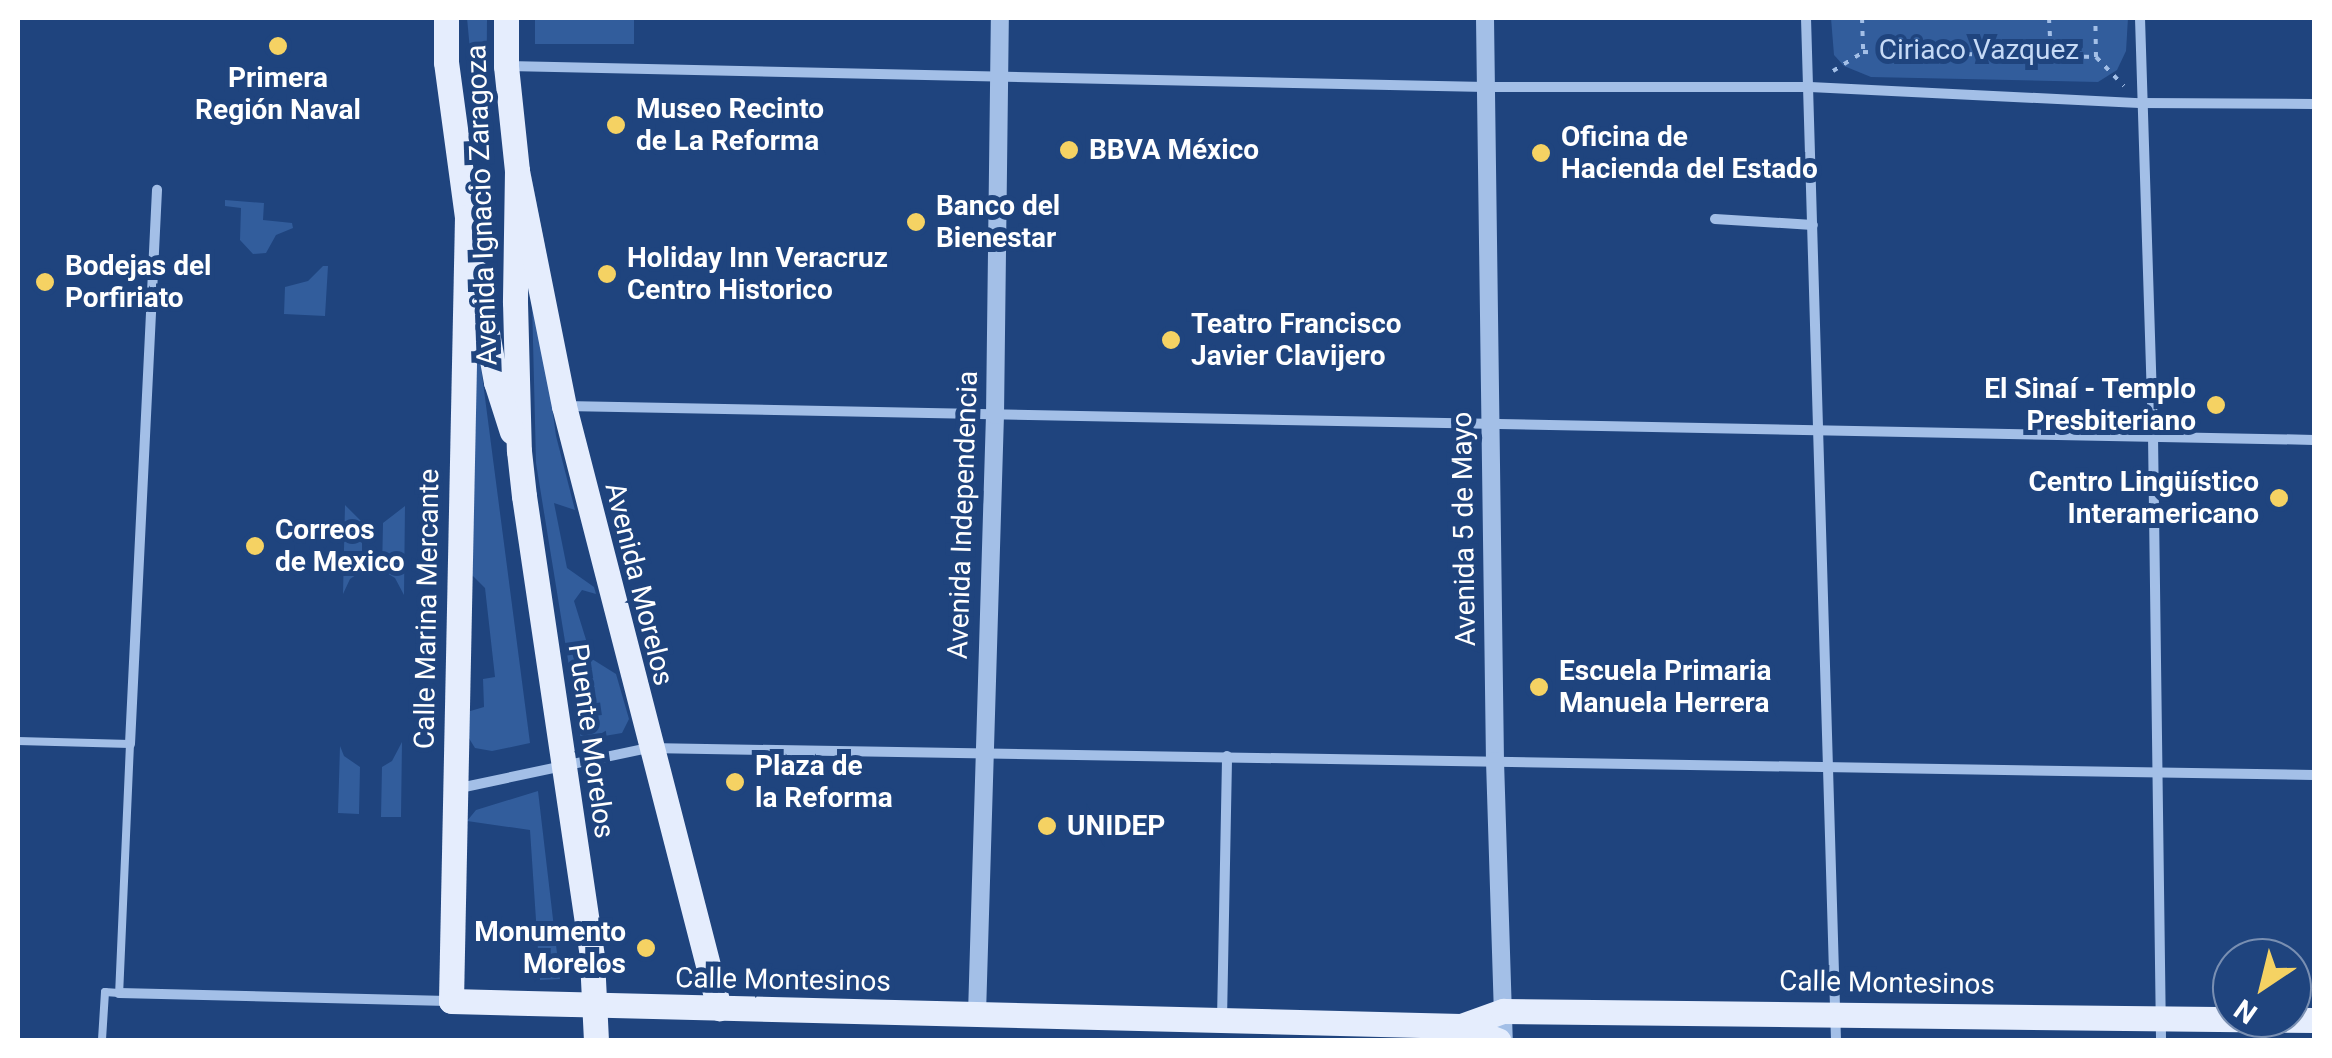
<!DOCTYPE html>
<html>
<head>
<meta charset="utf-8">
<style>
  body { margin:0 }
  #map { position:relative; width:2332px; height:1058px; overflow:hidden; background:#1f447e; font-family:Roboto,sans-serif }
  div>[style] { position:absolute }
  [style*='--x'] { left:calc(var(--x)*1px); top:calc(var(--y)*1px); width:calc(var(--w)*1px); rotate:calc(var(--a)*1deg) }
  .green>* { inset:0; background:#325d9c; transform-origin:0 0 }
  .path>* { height:4px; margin-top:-2px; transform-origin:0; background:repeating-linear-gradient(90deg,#a3bfe7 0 5px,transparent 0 13px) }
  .service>* { height:8px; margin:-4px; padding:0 4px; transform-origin:4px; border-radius:4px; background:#a3bfe7 }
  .minor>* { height:10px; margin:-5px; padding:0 5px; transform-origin:5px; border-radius:5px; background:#a3bfe7 }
  .tertiary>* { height:18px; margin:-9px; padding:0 9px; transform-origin:9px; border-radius:9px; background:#a3bfe7 }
  .primary>* { height:25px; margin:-12.5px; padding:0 12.5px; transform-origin:12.5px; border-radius:12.5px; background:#e5edfd }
  .primary-bridge>* { height:25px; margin:-12.5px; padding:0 12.5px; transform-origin:12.5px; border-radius:12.5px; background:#e5edfd }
  .dots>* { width:28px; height:28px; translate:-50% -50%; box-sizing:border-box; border:5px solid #1f447e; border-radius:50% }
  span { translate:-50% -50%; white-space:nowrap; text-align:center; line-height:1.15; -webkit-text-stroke:10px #1f447e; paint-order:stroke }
  .park-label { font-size:28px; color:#c6daf6 }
  .poi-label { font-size:28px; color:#fff; font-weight:700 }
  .left { translate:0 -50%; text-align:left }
  .right { translate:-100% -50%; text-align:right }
  .street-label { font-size:28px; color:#fff }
  .frame { position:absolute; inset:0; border:20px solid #fff; pointer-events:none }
  .north { position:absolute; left:2212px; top:938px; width:100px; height:100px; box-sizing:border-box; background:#1f447e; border:2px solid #798fb2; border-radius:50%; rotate:215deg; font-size:28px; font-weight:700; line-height:40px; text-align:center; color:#fff }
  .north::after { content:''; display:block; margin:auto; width:35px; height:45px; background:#f5d263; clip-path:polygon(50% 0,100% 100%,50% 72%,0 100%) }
</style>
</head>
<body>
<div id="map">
  <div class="green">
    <div style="clip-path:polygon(467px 18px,487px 18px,486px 151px,472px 71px)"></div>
    <div style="left:535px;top:18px;width:99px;height:26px"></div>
    <div style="clip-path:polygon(1831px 18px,2128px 18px,2126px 51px,2117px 70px,2098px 82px,1871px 77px,1844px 66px,1834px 55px)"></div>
    <div style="clip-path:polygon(225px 200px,264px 203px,263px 220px,292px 223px,293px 228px,276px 235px,266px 253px,253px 254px,240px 240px,241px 208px,225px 206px)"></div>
    <div style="clip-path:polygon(323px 266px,328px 266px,325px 316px,284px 314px,285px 287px,308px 281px)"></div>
    <div style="clip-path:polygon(532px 301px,538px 304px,556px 436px,575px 510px,554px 503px,567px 568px,594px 587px,596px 594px,582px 590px,574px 601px,592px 659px,616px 674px,629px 719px,622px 733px,581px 740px,536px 463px)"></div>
    <div style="clip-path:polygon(475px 321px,530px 743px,492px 751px,475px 748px,465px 732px,467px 712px,484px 707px,483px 679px,495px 677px,485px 588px,472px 575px)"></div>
    <div style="clip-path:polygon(345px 505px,362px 522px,362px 571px,350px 579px,343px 594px)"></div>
    <div style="clip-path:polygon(405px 506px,404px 595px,395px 578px,382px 570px,383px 523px)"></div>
    <div style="clip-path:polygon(402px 742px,401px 817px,381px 817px,382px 767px,392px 761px)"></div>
    <div style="clip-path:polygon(340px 746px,344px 756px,360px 767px,359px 814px,338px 813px)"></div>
    <div style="clip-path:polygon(538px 791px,560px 979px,540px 980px,530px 830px,467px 821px,476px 810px)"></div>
  </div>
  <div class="path">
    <div style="--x:1862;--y:18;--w:34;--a:88"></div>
    <div style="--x:1863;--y:52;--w:233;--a:1.2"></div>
    <div style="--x:2096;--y:57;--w:39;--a:-91"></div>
    <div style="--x:2049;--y:18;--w:38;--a:87"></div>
    <div style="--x:2096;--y:57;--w:40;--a:46"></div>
    <div style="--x:1833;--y:71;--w:36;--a:-32"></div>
  </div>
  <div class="service">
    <div style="--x:18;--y:741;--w:112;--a:1.5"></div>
    <div style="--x:130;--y:744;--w:249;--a:92.5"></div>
    <div style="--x:119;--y:993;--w:14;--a:-176"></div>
    <div style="--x:105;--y:992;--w:48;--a:93.6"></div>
  </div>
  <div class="minor">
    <div style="--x:1806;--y:18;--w:1022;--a:88.32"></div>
    <div style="--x:2140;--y:18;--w:417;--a:88.2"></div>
    <div style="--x:2153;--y:435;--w:605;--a:89.24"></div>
    <div style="--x:506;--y:66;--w:980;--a:1.23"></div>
    <div style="--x:1486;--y:87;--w:324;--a:0"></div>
    <div style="--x:1810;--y:87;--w:330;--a:2.8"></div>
    <div style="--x:2140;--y:103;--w:174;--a:0.3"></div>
    <div style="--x:1715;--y:219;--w:98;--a:3.5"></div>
    <div style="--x:565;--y:406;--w:1749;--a:1.11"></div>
    <div style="--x:130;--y:744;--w:555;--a:-87.21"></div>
    <div style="--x:455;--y:789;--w:197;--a:-12"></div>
    <div style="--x:648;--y:748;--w:1666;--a:0.93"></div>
    <div style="--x:119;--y:993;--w:329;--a:1.4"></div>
    <div style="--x:1222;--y:1020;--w:264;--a:-88.9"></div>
  </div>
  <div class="tertiary">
    <div style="--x:1485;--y:18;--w:743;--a:89.23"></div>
    <div style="--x:1495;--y:761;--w:279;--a:88.2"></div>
    <div style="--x:977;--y:1014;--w:599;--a:-88.28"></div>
    <div style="--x:995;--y:415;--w:397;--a:-89.3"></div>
  </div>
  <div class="primary">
    <div style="--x:446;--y:18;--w:44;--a:90"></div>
    <div style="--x:446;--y:62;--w:172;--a:82.3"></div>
    <div style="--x:506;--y:18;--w:48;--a:90"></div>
    <div style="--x:506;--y:66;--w:106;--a:84"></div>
    <div style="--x:517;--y:171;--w:131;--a:90.9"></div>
    <div style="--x:515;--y:302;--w:149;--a:88.5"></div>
    <div style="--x:519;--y:451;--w:45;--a:83.7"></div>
    <div style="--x:517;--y:171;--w:240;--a:78.7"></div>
    <div style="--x:564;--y:406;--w:622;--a:75.56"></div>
    <div style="--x:467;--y:217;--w:784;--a:91.17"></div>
    <div style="--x:451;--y:1001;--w:1010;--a:1.42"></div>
    <div style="--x:1461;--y:1026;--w:40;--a:21"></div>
    <div style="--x:476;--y:272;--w:112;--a:79.7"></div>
    <div style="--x:496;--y:382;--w:52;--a:72.3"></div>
    <div style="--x:1461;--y:1026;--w:45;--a:-19.7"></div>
    <div style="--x:1503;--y:1011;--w:811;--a:0.64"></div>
  </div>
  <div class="primary-bridge">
    <div style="--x:524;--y:496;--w:468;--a:81.6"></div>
    <div style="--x:592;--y:959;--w:81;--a:87.2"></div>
  </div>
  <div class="dots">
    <div style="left:278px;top:46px;background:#f5d263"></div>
    <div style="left:616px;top:125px;background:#f5d263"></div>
    <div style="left:1069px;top:150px;background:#f5d263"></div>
    <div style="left:1541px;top:153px;background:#f5d263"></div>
    <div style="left:916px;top:222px;background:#f5d263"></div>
    <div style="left:607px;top:274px;background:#f5d263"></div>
    <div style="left:45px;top:282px;background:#f5d263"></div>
    <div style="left:1171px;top:340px;background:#f5d263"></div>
    <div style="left:2216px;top:405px;background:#f5d263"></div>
    <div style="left:2279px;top:498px;background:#f5d263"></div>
    <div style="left:255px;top:546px;background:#f5d263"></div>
    <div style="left:1539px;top:687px;background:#f5d263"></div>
    <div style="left:735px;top:782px;background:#f5d263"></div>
    <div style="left:1047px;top:826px;background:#f5d263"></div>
    <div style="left:646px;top:948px;background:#f5d263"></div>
  </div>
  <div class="park-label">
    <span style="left:1979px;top:50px">Ciriaco Vazquez</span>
  </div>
  <div class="poi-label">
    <span style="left:278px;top:94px">Primera<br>Región Naval</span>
    <span class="left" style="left:636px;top:125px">Museo Recinto<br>de La Reforma</span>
    <span class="left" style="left:1561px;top:153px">Oficina de<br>Hacienda del Estado</span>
    <span class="left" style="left:1089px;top:150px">BBVA México</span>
    <span class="left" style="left:936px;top:222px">Banco del<br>Bienestar</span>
    <span class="left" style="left:627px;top:274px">Holiday Inn Veracruz<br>Centro Historico</span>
    <span class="left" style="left:65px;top:282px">Bodejas del<br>Porfiriato</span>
    <span class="left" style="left:1191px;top:340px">Teatro Francisco<br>Javier Clavijero</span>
    <span class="right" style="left:2196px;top:405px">El Sinaí - Templo<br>Presbiteriano</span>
    <span class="right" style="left:2259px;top:498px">Centro Lingüístico<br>Interamericano</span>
    <span class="left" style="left:275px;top:546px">Correos<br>de Mexico</span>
    <span class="left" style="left:1559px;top:687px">Escuela Primaria<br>Manuela Herrera</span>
    <span class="left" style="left:755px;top:782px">Plaza de<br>la Reforma</span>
    <span class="left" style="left:1067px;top:826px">UNIDEP</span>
    <span class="right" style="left:626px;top:948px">Monumento<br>Morelos</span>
  </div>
  <div class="street-label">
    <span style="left:482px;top:205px;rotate:-92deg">Avenida Ignacio Zaragoza</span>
    <span style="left:963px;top:515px;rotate:-88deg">Avenida Independencia</span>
    <span style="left:1464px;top:529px;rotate:-91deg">Avenida 5 de Mayo</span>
    <span style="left:639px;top:584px;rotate:76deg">Avenida Morelos</span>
    <span style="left:427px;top:609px;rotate:-89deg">Calle Marina Mercante</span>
    <span style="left:591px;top:741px;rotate:82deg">Puente Morelos</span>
    <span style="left:783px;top:980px;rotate:1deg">Calle Montesinos</span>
    <span style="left:1887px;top:983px;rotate:1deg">Calle Montesinos</span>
  </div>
  <div class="frame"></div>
  <div class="north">N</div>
</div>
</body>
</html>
